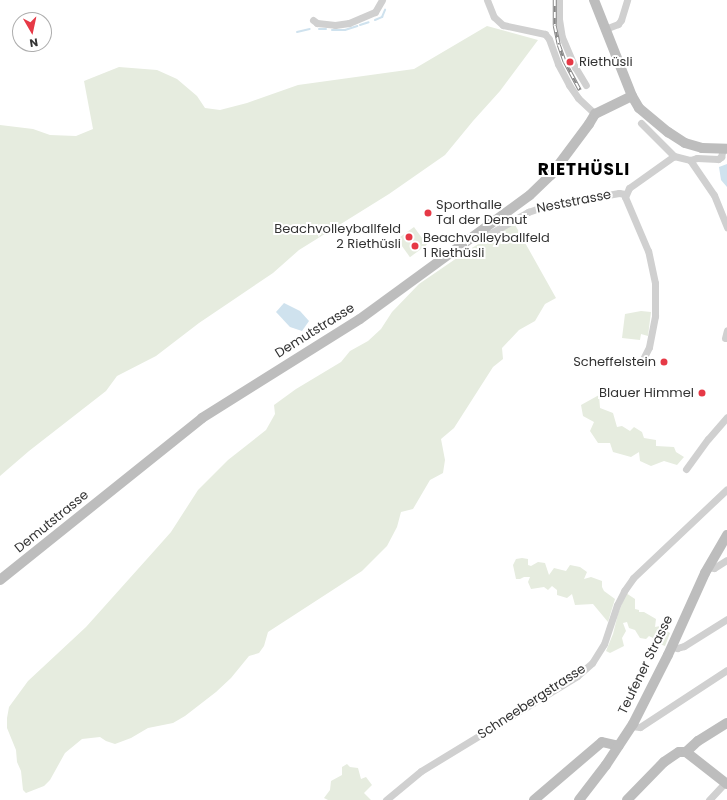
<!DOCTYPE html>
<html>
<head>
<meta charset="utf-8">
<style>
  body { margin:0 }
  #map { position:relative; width:727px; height:800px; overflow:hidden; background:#fff; font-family:Poppins,sans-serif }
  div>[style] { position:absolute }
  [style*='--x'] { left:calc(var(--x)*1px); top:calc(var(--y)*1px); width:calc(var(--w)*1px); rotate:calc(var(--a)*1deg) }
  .green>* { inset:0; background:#e6ecdf; transform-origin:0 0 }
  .water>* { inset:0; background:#cfe2ee }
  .stream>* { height:2px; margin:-1px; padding:0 1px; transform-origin:1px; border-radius:1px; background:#cfe2ee }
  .street>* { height:7px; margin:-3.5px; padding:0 3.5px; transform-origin:3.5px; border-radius:3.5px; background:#d0d0d0 }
  .secondary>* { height:10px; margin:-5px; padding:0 5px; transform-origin:5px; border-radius:5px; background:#bdbdbd }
  .rail>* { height:3.5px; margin-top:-1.75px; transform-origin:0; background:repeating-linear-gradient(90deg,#fff 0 6px,#888 0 12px); box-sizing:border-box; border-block:1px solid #888 }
  .dots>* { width:11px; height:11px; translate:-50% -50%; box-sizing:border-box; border:2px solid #fff; border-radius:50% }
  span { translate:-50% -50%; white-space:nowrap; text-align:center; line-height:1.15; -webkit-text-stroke:4px #fff; paint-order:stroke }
  .poi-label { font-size:13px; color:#333 }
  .left { translate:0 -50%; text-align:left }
  .right { translate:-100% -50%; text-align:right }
  .street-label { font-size:13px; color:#333 }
  .district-label { font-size:17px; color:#000; font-weight:700; letter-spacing:1px }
  .north { position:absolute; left:12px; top:12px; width:40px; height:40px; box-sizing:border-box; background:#fff; border:1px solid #adadad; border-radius:50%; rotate:171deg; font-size:11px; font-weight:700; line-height:16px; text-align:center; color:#333 }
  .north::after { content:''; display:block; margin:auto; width:14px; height:18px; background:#e63946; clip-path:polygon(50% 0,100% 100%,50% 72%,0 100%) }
</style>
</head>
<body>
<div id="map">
  <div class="green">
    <div style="clip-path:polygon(487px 26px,538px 40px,500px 91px,473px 121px,445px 155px,389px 194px,299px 250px,273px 273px,199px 323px,156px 356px,117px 376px,106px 391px,29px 451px,0 476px,0 125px,33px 129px,50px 135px,76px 136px,93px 129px,84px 81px,119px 67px,157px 70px,177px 79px,197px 96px,205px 108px,220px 110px,247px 103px,298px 85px,414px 69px)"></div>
    <div style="clip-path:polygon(514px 223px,556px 298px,545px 304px,535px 321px,519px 330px,502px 348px,503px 359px,493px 367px,454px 428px,441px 439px,445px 460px,443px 473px,430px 480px,413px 509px,401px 512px,397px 527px,387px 546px,362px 571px,268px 632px,264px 646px,259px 653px,249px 656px,231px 678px,216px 692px,185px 716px,173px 723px,148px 728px,131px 738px,115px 744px,106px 741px,100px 737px,82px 739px,65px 753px,50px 780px,44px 786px,26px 793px,23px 790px,21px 771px,17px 762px,16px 750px,7px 728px,7px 718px,9px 707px,28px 681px,86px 627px,155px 550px,171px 532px,198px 490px,228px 460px,266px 430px,275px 414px,274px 405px,296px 389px,341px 362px,350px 351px,368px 341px,381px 329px,392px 312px,419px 284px,470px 249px)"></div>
    <div style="left:414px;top:227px;width:22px;height:21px;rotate:54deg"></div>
    <div style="clip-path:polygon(641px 311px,651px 312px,648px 336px,641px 334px,640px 340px,622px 338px,625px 314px)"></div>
    <div style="clip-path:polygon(599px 395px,600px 408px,613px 413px,617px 427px,622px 426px,630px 431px,634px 427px,642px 432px,644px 438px,656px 440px,656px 446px,674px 447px,676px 452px,684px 457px,677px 465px,664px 461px,651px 466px,640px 461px,639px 452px,631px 457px,613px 452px,610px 443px,598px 443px,590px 431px,594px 422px,583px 416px,581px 405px)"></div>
    <div style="clip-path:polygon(522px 558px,528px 559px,528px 565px,531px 566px,538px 562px,545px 563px,549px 575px,554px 568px,566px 571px,570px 565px,580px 567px,587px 572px,584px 579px,591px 577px,602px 581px,602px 587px,604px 591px,615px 599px,608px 622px,593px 604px,575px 605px,572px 594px,567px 598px,557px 595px,557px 590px,552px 586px,548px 590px,544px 587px,531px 589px,528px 582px,530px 577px,524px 577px,520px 579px,516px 579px,513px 565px,516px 559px)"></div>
    <div style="clip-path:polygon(626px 593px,635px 599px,635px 609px,639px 610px,639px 612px,644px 612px,656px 619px,655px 627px,660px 626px,663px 632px,665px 630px,670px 633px,665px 646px,654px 642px,653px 638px,649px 636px,646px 639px,640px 638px,635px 630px,629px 628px,627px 622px,623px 623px,626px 631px,622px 638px,624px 646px,610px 653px,606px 651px,613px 634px,618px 614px)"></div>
    <div style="clip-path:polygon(347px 764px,350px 767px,358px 768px,361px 779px,366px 777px,372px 785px,364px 793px,371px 800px,328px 800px,324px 798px,330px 790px,331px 781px,342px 775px,342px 767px)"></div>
  </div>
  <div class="water">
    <div style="clip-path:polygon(727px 164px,727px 187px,721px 180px,719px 167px)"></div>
    <div style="clip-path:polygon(284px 303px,300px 311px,309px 321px,302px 331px,290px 327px,276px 312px)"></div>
  </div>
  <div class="stream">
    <div style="--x:375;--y:20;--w:8;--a:-23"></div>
    <div style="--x:382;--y:17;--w:8;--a:-67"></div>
    <div style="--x:360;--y:25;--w:9;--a:-18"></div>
    <div style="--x:319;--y:29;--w:7;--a:0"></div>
    <div style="--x:332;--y:30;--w:13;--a:0"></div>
    <div style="--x:345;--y:30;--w:13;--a:-18"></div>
    <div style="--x:297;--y:32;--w:13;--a:-13"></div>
  </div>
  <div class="street">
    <div style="--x:487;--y:0;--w:18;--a:68"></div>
    <div style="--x:494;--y:17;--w:12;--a:42"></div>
    <div style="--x:503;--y:25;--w:43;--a:12.1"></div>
    <div style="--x:545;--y:34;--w:6;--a:51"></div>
    <div style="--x:549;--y:39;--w:27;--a:70"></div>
    <div style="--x:558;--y:64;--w:24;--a:62"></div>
    <div style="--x:569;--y:85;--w:16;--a:55"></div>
    <div style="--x:578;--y:98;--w:23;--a:43"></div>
    <div style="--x:559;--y:0;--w:19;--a:90"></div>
    <div style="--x:559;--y:19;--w:18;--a:81"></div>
    <div style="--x:562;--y:37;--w:33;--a:67"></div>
    <div style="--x:575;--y:67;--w:21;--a:59"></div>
    <div style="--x:313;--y:20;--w:5;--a:37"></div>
    <div style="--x:317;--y:23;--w:18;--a:6"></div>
    <div style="--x:335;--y:25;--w:14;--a:-8"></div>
    <div style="--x:349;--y:23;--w:28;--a:-23"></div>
    <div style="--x:375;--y:12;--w:14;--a:-60"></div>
    <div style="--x:605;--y:29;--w:14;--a:-21"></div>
    <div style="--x:618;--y:24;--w:5;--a:-53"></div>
    <div style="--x:621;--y:20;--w:21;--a:-73"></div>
    <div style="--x:641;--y:123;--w:47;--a:45"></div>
    <div style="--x:674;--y:156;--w:16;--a:14"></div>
    <div style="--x:690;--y:160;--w:42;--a:55.6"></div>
    <div style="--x:714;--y:195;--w:35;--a:68"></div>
    <div style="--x:690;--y:160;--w:7;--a:-16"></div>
    <div style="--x:697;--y:158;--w:21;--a:3"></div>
    <div style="--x:718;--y:159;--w:4;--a:-34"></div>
    <div style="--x:721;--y:157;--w:9;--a:-77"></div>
    <div style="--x:483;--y:229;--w:6;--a:45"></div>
    <div style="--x:487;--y:233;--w:4;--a:0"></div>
    <div style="--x:491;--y:233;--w:43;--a:-29.6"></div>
    <div style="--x:528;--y:212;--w:18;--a:-19"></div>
    <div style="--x:545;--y:206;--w:75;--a:-10"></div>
    <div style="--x:619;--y:193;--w:6;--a:9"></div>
    <div style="--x:725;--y:338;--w:8;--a:-76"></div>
    <div style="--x:643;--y:359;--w:13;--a:-63"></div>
    <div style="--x:649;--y:347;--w:32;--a:-79"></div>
    <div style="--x:655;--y:316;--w:33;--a:-90"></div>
    <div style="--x:655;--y:283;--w:33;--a:-102"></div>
    <div style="--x:648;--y:251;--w:59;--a:-113.1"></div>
    <div style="--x:625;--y:197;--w:10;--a:-66"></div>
    <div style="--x:629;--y:188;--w:55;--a:-35.4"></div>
    <div style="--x:686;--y:469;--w:37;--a:-54"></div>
    <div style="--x:708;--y:439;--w:29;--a:-49"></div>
    <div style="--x:708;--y:567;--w:6;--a:9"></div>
    <div style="--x:714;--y:568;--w:15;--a:-32"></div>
    <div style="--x:672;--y:645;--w:6;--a:31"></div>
    <div style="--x:677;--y:648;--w:7;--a:-16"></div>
    <div style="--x:684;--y:646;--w:51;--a:-32.1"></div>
    <div style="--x:631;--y:726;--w:9;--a:6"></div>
    <div style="--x:640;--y:727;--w:104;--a:-33.2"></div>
    <div style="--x:386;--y:800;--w:45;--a:-39.6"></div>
    <div style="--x:421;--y:771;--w:183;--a:-31.3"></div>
    <div style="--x:577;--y:676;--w:20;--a:-41"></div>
    <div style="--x:592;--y:663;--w:22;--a:-58"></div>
    <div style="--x:604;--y:644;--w:41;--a:-71.6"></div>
    <div style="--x:617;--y:605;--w:16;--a:-63"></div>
    <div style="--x:624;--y:591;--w:16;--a:-55"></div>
    <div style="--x:633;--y:578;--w:129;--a:-43.4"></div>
    <div style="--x:709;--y:800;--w:26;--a:-47"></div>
  </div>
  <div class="secondary">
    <div style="--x:594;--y:0;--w:103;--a:68.4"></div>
    <div style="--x:632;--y:96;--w:14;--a:60"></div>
    <div style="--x:639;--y:108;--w:38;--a:40"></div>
    <div style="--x:668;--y:132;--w:20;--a:33"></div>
    <div style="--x:685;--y:143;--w:18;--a:16"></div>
    <div style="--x:702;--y:148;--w:25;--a:2"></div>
    <div style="--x:0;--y:580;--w:259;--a:-38.7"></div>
    <div style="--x:202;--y:418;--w:186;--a:-32.1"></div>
    <div style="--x:360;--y:319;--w:210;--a:-36.1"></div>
    <div style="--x:530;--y:195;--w:29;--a:-44"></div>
    <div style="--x:551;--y:175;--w:64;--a:-53.3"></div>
    <div style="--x:589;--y:124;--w:12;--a:-59"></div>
    <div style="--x:595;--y:114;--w:41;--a:-25.9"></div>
    <div style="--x:686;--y:752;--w:52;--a:38"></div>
    <div style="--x:534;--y:800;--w:89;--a:-40.5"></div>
    <div style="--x:602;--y:742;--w:17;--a:13"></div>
    <div style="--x:579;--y:800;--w:44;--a:-52.4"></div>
    <div style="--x:606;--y:765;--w:49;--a:-56.6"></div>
    <div style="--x:633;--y:724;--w:77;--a:-63.1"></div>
    <div style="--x:668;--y:655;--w:90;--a:-65.7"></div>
    <div style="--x:705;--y:573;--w:44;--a:-59.9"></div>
    <div style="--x:627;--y:800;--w:53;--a:-45.8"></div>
    <div style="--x:664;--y:762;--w:18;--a:-34"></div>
    <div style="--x:679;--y:752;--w:7;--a:0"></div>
    <div style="--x:686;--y:752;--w:16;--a:-43"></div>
    <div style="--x:698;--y:741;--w:34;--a:-32"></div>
  </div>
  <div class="rail">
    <div style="--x:555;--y:0;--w:26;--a:90"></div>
    <div style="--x:555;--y:26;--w:19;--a:78"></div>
    <div style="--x:559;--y:45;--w:18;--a:71"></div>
    <div style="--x:565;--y:62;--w:32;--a:62"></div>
  </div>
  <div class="dots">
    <div style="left:570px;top:62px;background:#e63946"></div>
    <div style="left:428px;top:213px;background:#e63946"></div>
    <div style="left:409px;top:237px;background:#e63946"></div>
    <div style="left:415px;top:246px;background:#e63946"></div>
    <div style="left:664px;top:362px;background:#e63946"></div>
    <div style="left:702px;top:393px;background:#e63946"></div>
  </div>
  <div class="poi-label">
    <span class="left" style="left:579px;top:62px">Riethüsli</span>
    <span class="left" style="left:436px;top:213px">Sporthalle<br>Tal der Demut</span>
    <span class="right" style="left:401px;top:237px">Beachvolleyballfeld<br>2 Riethüsli</span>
    <span class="left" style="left:423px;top:246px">Beachvolleyballfeld<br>1 Riethüsli</span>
    <span class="right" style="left:656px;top:362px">Scheffelstein</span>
    <span class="right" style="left:694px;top:393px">Blauer Himmel</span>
  </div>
  <div class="street-label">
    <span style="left:574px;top:202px;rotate:-11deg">Neststrasse</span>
    <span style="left:315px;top:331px;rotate:-32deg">Demutstrasse</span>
    <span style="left:52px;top:522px;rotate:-39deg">Demutstrasse</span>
    <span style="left:646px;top:665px;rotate:-64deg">Teufener Strasse</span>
    <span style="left:532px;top:702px;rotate:-33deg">Schneebergstrasse</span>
  </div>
  <div class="district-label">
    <span style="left:584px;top:170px">RIETHÜSLI</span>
  </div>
  <div class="north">N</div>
</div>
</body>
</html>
